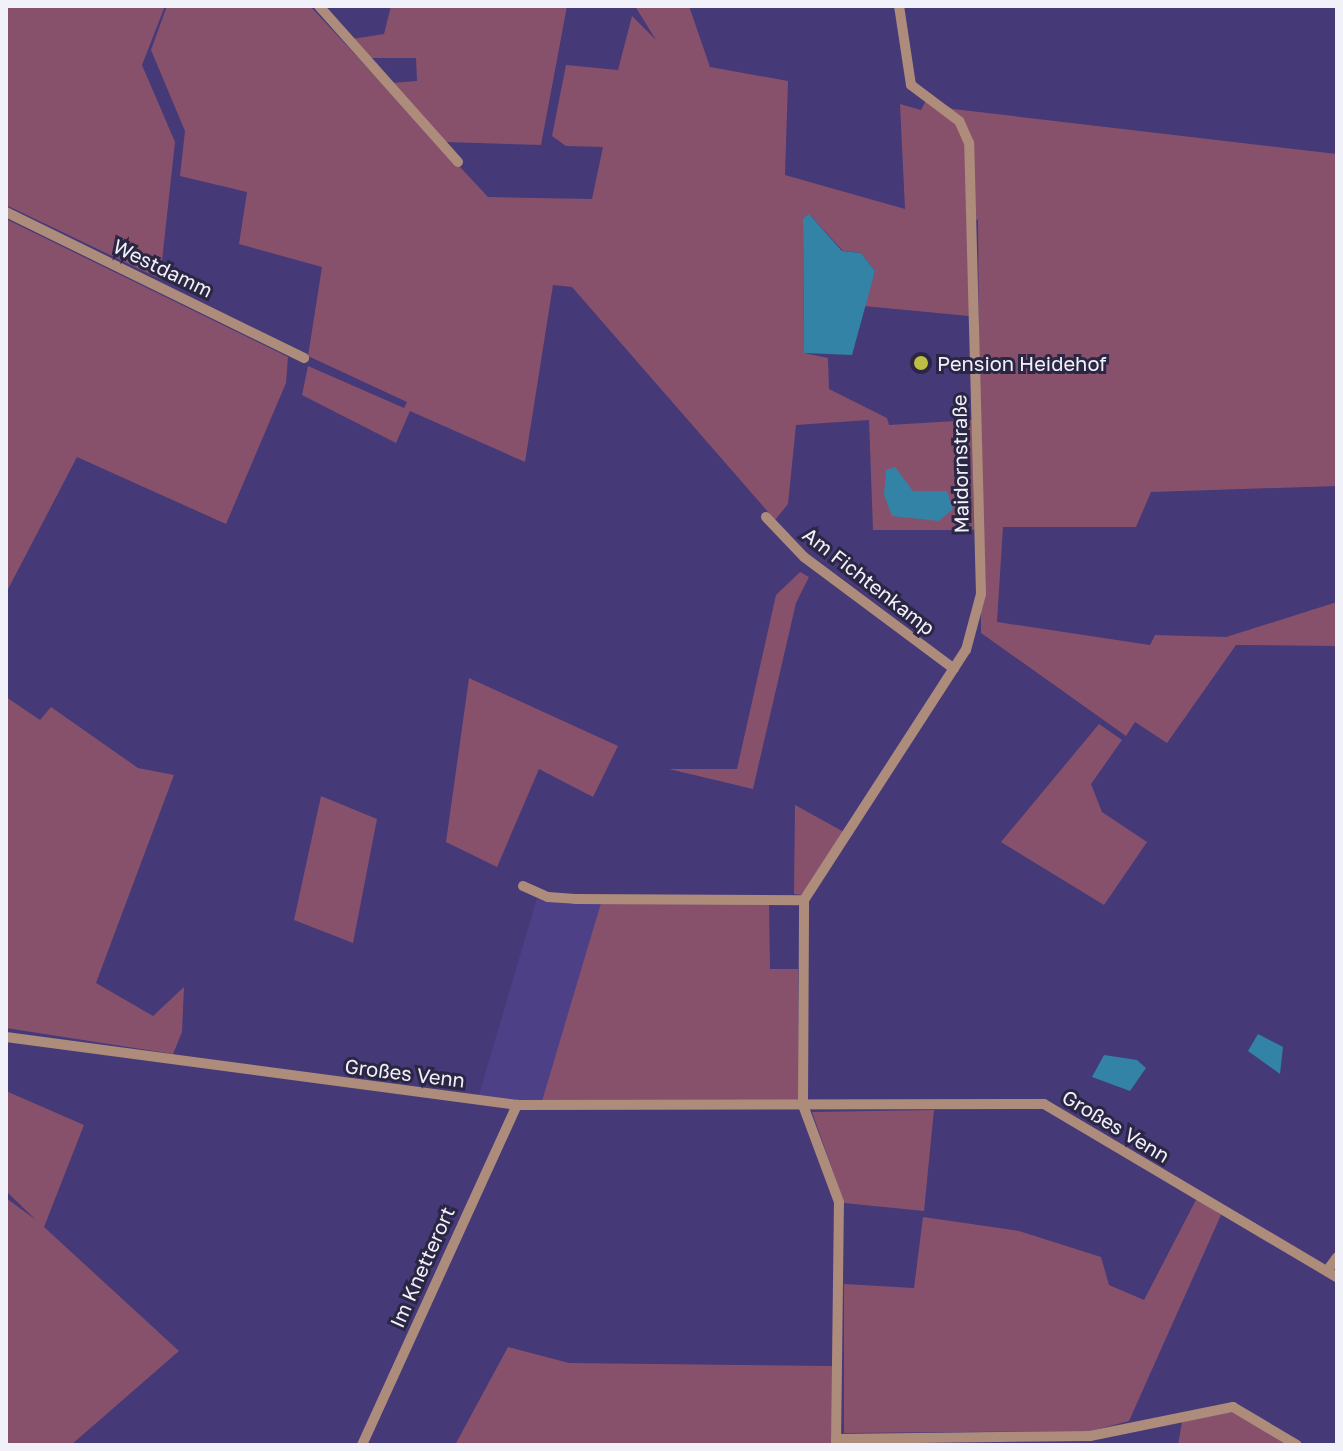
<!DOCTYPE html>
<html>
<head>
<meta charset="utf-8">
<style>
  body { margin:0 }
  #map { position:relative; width:1343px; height:1451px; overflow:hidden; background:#453978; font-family:"Golos Text",sans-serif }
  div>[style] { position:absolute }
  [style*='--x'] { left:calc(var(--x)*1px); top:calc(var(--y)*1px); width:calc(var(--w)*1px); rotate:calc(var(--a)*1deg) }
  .built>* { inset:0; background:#4d4087 }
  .green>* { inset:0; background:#87516c }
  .water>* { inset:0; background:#3283a5 }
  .street>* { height:10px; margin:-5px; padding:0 5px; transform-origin:5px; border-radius:5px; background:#ad8c7b }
  .dots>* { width:22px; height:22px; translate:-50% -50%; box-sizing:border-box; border:4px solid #2b2643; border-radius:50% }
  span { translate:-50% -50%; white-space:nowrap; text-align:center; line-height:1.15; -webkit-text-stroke:6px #2b2643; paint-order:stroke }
  .street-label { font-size:20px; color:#f1f1f9 }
  .poi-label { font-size:20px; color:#f1f1f9 }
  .left { translate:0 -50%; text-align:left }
  .frame { position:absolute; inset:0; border:8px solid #f1f1f9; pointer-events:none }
</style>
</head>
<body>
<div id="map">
  <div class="built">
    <div style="clip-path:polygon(537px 898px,601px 903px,573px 1002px,542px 1101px,478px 1098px)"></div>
  </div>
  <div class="green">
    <div style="clip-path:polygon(6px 6px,165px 6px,142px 65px,175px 142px,160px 279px,6px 205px)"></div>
    <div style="clip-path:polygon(167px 6px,310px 6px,488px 197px,592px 199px,603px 147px,566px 146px,552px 136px,566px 65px,618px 70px,632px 16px,656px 40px,635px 6px,689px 6px,710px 67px,788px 81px,785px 175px,905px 209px,900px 104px,921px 110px,928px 97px,953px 109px,1337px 154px,1337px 486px,1151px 492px,1136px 527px,1003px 527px,997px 622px,1150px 645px,1155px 635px,1226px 637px,1337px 602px,1337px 646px,1236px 645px,1167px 743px,1135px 722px,1126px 736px,981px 633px,978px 220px,969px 218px,969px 316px,864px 306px,875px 271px,861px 253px,843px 251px,810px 215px,803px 219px,804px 353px,828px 358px,829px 389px,887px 418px,889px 425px,972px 420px,974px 530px,873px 530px,869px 420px,796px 425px,788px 504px,775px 520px,572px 287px,553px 285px,525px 462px,410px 411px,396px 443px,302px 395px,308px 366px,404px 408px,407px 402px,308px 356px,322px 267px,239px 244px,247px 192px,180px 176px,185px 131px,151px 50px)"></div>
    <div style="clip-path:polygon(391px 6px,567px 6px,541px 145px,446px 142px,391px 83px,417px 81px,416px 58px,365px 58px,352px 39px,384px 34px)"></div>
    <div style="clip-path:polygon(6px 219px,288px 357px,286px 383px,226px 524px,77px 457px,6px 593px)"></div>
    <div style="clip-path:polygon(800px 572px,809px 577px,796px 603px,753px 789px,669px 769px,737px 769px,776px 595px)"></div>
    <div style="clip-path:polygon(469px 678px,618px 746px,593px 797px,539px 769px,497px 867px,446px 842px)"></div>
    <div style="clip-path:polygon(6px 697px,40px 720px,51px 707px,138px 768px,174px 775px,96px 983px,153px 1016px,184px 987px,182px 1032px,173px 1054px,6px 1028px)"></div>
    <div style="clip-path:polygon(1099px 724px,1122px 740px,1091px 784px,1102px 812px,1147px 842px,1104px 905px,1001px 842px)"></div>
    <div style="clip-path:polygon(321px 796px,377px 819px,353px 943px,294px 920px)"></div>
    <div style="clip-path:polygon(795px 805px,844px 832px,802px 895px,794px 894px)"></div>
    <div style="clip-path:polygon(769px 902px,770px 969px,798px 969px,799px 1100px,542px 1101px,601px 903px)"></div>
    <div style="clip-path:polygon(6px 1091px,84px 1125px,44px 1227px,179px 1351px,71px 1445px,6px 1445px,6px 1198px,36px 1220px,6px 1191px)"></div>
    <div style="clip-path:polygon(934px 1110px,924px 1211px,844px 1203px,812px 1112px)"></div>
    <div style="clip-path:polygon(1197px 1198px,1221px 1215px,1129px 1421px,1091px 1431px,844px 1433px,844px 1284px,914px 1288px,923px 1217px,1019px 1231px,1101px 1257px,1109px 1285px,1144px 1300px)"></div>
    <div style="clip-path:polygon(508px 1347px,569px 1363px,832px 1366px,832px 1445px,455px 1445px)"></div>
    <div style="clip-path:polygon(1232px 1412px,1262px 1426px,1287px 1445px,1178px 1445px,1182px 1422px)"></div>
  </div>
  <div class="water">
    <div style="clip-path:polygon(809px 214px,842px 251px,861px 253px,875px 271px,852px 355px,804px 353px,803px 219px)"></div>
    <div style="clip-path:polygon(895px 467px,913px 491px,947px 491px,953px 509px,939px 521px,892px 516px,884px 495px,886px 470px)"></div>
    <div style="clip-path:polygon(1258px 1034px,1283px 1047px,1280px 1074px,1248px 1051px)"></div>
    <div style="clip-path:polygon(1104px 1055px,1137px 1060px,1146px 1068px,1130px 1091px,1092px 1077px)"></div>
  </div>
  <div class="street">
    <div style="--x:319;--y:6;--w:209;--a:48.3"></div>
    <div style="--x:6;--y:212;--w:332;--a:26.1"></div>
    <div style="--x:766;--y:517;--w:55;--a:46.5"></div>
    <div style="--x:804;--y:557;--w:187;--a:36.7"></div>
    <div style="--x:523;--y:886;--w:27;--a:24"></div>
    <div style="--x:548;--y:897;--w:27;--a:4"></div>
    <div style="--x:575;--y:899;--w:229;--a:0.3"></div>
    <div style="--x:6;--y:1037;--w:516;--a:7.58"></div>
    <div style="--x:517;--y:1105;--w:527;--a:-0.11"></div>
    <div style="--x:1044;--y:1104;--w:340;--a:30.6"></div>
    <div style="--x:1327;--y:1271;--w:17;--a:-54"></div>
    <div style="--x:836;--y:1439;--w:254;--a:-0.7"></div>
    <div style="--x:1090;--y:1436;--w:146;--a:-11.5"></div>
    <div style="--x:1233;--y:1407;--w:74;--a:30.7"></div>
    <div style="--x:362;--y:1445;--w:374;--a:-65.5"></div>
    <div style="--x:836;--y:1445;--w:243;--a:-89.3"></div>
    <div style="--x:839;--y:1202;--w:103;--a:-110.4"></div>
    <div style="--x:803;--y:1105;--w:205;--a:-89.7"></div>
    <div style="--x:804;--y:900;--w:298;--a:-57.1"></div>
    <div style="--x:966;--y:650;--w:58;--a:-75"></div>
    <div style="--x:981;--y:594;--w:451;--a:-91.5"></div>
    <div style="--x:969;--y:143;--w:24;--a:-114"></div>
    <div style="--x:959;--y:121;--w:60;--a:-143.1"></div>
    <div style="--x:911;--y:85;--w:80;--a:-98.6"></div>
  </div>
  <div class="dots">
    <div style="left:921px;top:363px;background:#bebe42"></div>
  </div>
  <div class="street-label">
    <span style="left:163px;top:268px;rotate:26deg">Westdamm</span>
    <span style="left:960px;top:464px;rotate:-91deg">Maidornstraße</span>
    <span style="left:869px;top:581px;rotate:38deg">Am Fichtenkamp</span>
    <span style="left:405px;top:1073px;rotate:7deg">Großes Venn</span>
    <span style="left:1116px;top:1126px;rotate:31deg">Großes Venn</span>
    <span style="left:422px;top:1267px;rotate:-66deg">Im Knetterort</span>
  </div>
  <div class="poi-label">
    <span class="left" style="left:937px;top:363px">Pension Heidehof</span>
  </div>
  <div class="frame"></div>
</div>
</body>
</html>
